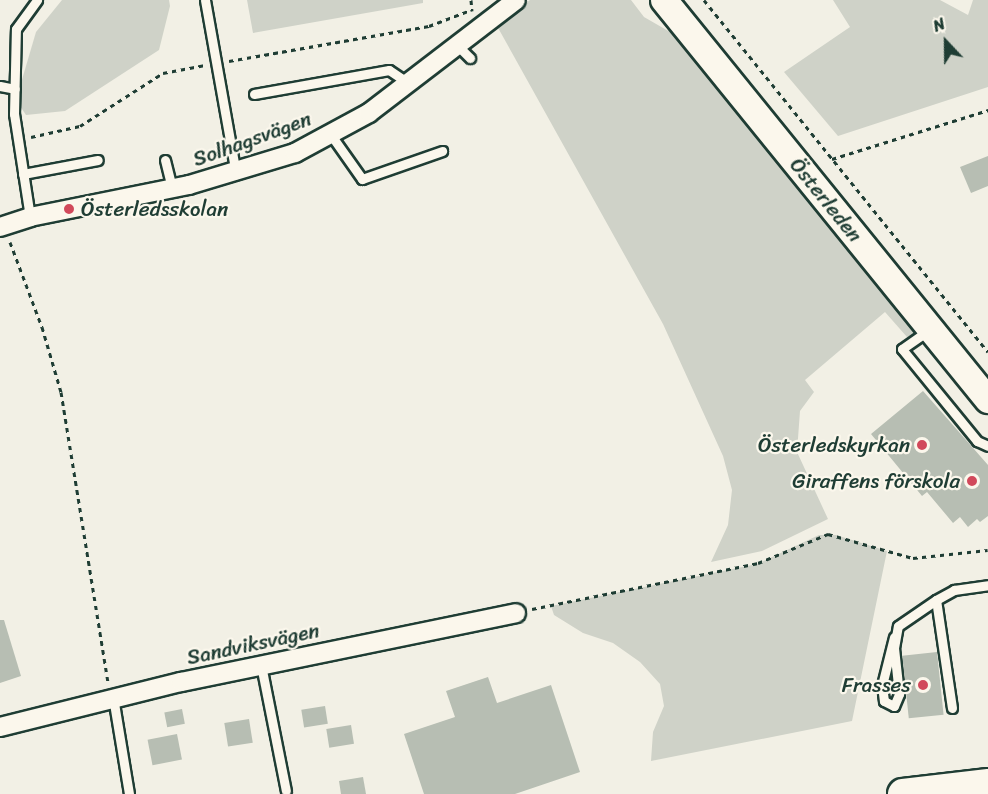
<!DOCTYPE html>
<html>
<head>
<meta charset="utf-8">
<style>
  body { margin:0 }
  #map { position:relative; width:988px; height:794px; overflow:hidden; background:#f2f0e5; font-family:Sriracha,sans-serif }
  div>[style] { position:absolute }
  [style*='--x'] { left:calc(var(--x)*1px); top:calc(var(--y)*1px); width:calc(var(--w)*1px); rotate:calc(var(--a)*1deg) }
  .green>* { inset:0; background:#cfd2c8 }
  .building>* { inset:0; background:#b7beb3; transform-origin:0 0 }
  .path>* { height:3px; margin-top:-1.5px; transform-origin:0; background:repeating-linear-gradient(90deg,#1f3d34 0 4.5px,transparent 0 9px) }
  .roads { filter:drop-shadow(2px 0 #1f3d34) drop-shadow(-2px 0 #1f3d34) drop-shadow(0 2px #1f3d34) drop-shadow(0 -2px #1f3d34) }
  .service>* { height:9px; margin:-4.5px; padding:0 4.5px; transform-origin:4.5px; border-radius:4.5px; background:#fbf7ec }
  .minor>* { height:18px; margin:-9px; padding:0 9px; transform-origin:9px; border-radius:9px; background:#fbf7ec }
  .secondary>* { height:26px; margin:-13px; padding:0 13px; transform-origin:13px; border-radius:13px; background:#fbf7ec }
  .trunk>* { height:30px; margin:-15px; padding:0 15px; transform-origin:15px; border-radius:15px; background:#fbf7ec }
  .dots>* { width:16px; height:16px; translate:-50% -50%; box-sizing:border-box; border:3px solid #fbf7ec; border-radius:50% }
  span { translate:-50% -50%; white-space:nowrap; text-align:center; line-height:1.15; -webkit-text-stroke:4.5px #fbf7ec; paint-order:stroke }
  .street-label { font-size:21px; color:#1f3d34 }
  .poi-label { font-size:21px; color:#1f3d34 }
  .left { translate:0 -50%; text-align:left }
  .right { translate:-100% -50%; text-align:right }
  .north { position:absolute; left:916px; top:12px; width:60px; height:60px; -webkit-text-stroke:4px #fbf7ec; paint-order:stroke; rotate:338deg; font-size:16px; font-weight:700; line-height:24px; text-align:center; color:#1f3d34 }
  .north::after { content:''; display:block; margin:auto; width:21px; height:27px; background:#1f3d34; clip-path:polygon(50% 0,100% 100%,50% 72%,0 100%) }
</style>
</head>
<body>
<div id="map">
  <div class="green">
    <div style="clip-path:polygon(62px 0,169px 0,170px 6px,159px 50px,65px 111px,26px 115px,16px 100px,36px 32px)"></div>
    <div style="clip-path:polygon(247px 0,423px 0,423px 3px,253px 33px)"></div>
    <div style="clip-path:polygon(530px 0,631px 0,644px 17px,677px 36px,917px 333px,907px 337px,885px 312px,805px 380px,814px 392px,800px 411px,797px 452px,828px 519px,762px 551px,711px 562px,728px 525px,732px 490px,723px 456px,663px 324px,497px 26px)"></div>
    <div style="clip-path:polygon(833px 0,940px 0,968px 15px,973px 0,988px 0,988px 87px,838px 136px,784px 72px,850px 27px)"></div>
    <div style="clip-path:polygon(819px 535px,836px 535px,887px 551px,852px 721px,651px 761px,653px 732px,664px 706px,660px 684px,640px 662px,613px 643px,583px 633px,554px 615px,551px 606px,757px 564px)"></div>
  </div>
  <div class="building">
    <div style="clip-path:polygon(988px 156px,988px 186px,971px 193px,960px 167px)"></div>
    <div style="clip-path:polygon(923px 391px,988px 465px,988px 516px,980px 522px,977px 519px,968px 527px,960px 517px,953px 523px,927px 492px,922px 496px,871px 434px)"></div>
    <div style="clip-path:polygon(0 620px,4px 620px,21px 676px,0 683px)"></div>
    <div style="left:937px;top:652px;width:63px;height:35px;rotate:84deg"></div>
    <div style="clip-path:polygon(488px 677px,497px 703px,551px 685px,580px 772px,515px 794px,424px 794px,404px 734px,455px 717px,446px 691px)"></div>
    <div style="left:325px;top:706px;width:18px;height:24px;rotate:81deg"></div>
    <div style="left:182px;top:709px;width:15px;height:18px;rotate:79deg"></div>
    <div style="left:249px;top:719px;width:24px;height:25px;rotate:81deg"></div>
    <div style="left:351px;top:725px;width:19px;height:25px;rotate:81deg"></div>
    <div style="left:177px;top:734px;width:26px;height:30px;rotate:79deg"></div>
    <div style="clip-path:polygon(363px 777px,366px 794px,341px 794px,339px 781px)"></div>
  </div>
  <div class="path">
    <div style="--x:471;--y:0;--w:11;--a:85"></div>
    <div style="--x:704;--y:0;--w:452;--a:51.1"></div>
    <div style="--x:229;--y:61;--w:203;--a:-9.9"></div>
    <div style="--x:429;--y:26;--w:45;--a:-20.9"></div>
    <div style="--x:31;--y:137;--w:50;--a:-12.7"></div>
    <div style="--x:80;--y:126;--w:98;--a:-32.6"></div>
    <div style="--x:163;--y:73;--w:43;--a:-10.8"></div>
    <div style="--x:832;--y:159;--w:164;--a:-17.4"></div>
    <div style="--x:10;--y:242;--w:91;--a:69.4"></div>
    <div style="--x:42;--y:327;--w:68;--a:73.7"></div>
    <div style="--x:61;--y:392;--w:294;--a:80.8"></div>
    <div style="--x:532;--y:609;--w:231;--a:-11.5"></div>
    <div style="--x:758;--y:563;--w:76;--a:-22.5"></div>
    <div style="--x:828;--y:534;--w:88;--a:15.8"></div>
    <div style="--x:913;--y:558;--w:75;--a:-6.1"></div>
  </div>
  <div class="roads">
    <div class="service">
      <div style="--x:205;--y:0;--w:177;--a:79.9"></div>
      <div style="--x:458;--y:46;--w:17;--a:45"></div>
      <div style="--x:0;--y:86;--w:15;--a:11"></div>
      <div style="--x:254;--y:94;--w:137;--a:-10.1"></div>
      <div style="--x:389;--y:70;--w:25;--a:34"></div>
      <div style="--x:331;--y:135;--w:54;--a:54.8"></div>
      <div style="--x:362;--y:179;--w:85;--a:-19.3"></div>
      <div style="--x:165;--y:160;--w:30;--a:76"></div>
      <div style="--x:23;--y:174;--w:76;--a:-10.6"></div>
      <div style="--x:30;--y:217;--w:104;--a:-98.8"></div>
      <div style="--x:14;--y:114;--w:85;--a:-88.7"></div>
      <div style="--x:16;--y:29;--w:36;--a:-54"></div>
      <div style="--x:929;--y:330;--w:33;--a:145"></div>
      <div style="--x:902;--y:349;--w:119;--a:50.8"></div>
      <div style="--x:977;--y:441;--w:12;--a:24"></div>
      <div style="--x:894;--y:637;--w:49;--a:104"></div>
      <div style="--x:882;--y:685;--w:16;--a:83"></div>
      <div style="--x:884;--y:701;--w:11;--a:27"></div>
      <div style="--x:894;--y:706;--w:13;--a:-67"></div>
      <div style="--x:899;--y:694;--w:46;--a:-96.2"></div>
      <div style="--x:894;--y:648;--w:22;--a:-80"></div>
      <div style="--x:898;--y:626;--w:46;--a:-34.4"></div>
      <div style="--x:261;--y:665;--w:128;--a:78.8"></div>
      <div style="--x:113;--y:697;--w:98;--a:80.6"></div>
      <div style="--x:952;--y:708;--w:109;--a:-98.4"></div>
      <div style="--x:936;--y:600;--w:21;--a:-29"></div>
      <div style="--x:954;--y:590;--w:34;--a:-8"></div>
    </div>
    <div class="minor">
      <div style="--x:0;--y:227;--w:32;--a:-18"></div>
      <div style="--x:30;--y:217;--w:162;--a:-11.4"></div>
      <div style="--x:189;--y:185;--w:111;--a:-16.8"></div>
      <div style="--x:295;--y:153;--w:84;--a:-28.4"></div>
      <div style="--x:369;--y:113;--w:185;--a:-37.5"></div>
      <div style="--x:0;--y:727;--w:187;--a:-14"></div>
      <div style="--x:181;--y:682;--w:342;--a:-11.6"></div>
    </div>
    <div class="secondary">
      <div style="--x:664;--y:0;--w:515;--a:50.99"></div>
    </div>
    <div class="trunk">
      <div style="--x:903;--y:794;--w:86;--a:-6.7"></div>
    </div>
  </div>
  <div class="dots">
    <div style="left:69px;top:209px;background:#d1495b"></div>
    <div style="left:922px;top:445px;background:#d1495b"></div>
    <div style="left:972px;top:481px;background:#d1495b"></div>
    <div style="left:923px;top:685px;background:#d1495b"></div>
  </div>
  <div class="street-label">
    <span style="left:252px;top:139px;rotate:-20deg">Solhagsvägen</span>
    <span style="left:826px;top:200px;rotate:51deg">Österleden</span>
    <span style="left:253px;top:644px;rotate:-12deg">Sandviksvägen</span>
  </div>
  <div class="poi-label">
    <span class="left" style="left:81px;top:209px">Österledsskolan</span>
    <span class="right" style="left:910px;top:445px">Österledskyrkan</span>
    <span class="right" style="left:960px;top:481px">Giraffens förskola</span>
    <span class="right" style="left:911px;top:685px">Frasses</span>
  </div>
  <div class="north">N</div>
</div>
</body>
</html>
